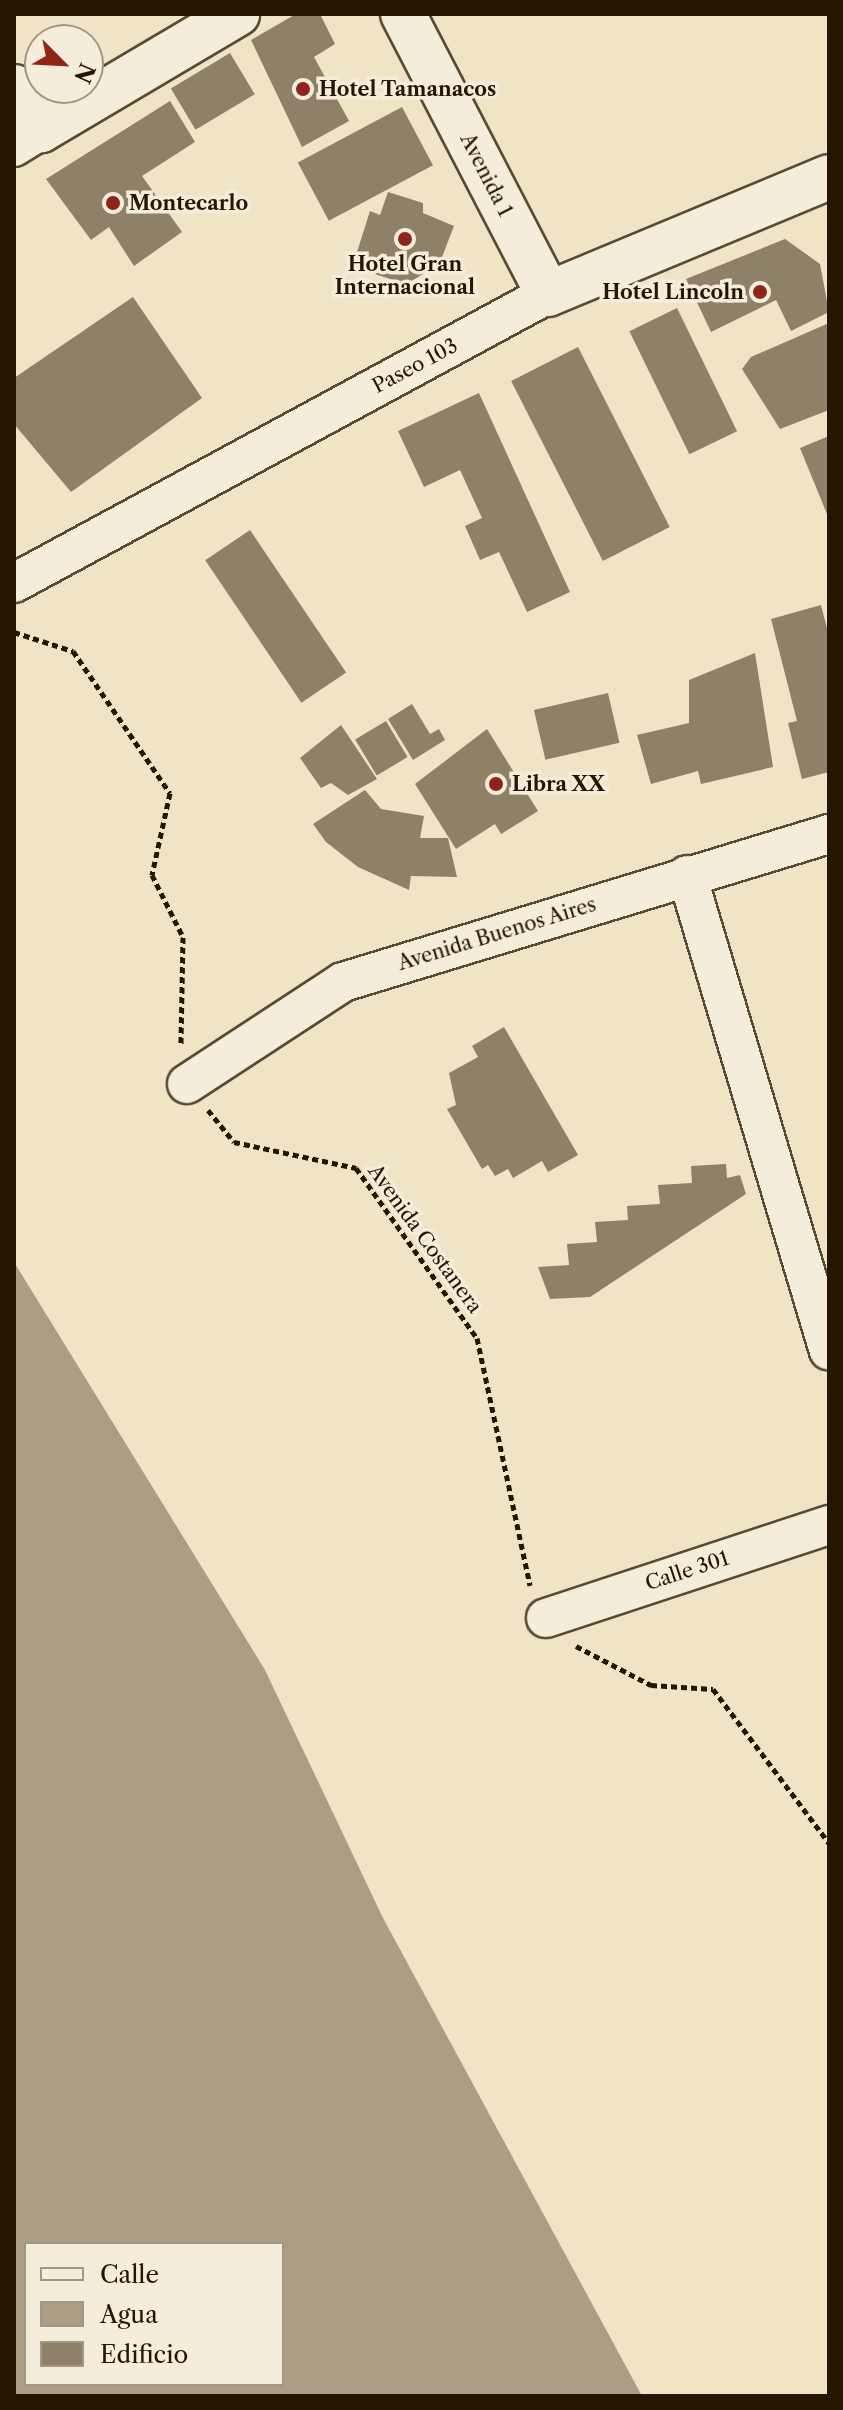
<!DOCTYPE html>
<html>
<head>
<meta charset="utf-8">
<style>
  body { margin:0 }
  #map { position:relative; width:843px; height:2410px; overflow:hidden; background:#f0e4c7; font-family:"Libre Caslon Text",serif }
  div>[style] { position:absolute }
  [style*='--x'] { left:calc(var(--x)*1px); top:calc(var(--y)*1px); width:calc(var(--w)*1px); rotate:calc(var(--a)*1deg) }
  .water>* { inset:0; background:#ab9e84 }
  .building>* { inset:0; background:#8f8168; transform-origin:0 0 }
  .path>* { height:5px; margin-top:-2.5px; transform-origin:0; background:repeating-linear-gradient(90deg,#251602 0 6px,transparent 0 10px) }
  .roads { filter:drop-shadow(2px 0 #584a33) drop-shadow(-2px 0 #584a33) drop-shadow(0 2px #584a33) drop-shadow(0 -2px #584a33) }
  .minor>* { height:38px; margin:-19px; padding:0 19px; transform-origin:19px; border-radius:19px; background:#f5eddb }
  .tertiary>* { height:44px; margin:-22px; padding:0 22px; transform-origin:22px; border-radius:22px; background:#f5eddb }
  .dots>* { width:22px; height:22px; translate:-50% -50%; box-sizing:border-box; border:4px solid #f5eddb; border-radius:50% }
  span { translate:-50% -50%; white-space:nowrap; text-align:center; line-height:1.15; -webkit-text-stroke:7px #f5eddb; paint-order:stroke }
  .poi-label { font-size:20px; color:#251602; font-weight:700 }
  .left { translate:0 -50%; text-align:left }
  .right { translate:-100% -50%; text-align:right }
  .street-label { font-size:20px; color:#251602 }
  .frame { position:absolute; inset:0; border:16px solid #251602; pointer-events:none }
  .legend { position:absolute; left:24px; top:2242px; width:260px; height:144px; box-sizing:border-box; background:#f5eddb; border:2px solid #a29784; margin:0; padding:10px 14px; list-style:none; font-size:24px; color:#251602 }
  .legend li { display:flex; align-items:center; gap:16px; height:40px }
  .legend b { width:40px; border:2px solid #a29784 }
  .north { position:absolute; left:24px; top:24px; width:80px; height:80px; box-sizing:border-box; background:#f5eddb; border:2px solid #a29784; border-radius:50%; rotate:114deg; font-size:22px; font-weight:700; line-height:32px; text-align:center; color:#251602 }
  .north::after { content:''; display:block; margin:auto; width:28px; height:36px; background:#8f2418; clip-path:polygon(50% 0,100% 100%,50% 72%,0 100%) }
</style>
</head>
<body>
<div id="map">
  <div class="water">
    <div style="clip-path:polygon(evenodd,14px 1262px,265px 1670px,383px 1918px,642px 2396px,14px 2396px,14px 1262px,26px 2244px,282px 2244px,282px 2384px,26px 2384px,26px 2244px)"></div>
  </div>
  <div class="building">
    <div style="clip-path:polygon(296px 14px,320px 14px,335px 44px,314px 57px,349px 121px,302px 147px,251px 40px)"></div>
    <div style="left:230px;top:53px;width:48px;height:69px;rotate:59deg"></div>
    <div style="clip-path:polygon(170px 101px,195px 142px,142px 176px,182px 232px,134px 266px,109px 227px,91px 240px,46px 179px)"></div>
    <div style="left:402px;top:107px;width:66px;height:118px;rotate:62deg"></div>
    <div style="clip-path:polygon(388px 192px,423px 203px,423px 213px,454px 226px,439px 265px,406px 284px,365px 271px,366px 257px,357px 252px,370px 211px,380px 215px)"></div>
    <div style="clip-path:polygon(785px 239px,820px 264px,829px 312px,791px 331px,776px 300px,711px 332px,686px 279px)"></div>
    <div style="clip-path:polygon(133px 297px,202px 398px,71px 492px,14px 424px,14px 378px)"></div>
    <div style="left:677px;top:308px;width:137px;height:53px;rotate:64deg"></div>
    <div style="clip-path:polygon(829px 323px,829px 410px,780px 429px,742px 369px,751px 357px)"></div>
    <div style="left:578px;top:347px;width:202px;height:75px;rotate:63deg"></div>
    <div style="clip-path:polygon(479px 393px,570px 592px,527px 612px,499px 552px,480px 560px,465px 526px,482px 518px,460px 470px,424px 487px,398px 431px)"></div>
    <div style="clip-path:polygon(829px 436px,829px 519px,800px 448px)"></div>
    <div style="left:250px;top:530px;width:172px;height:54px;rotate:56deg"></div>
    <div style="clip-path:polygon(821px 605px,829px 636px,829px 772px,802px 779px,788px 723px,797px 721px,771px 619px)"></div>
    <div style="clip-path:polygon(755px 653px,773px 767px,701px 784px,698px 771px,651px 784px,637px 735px,689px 723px,689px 680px)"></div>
    <div style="left:608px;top:693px;width:51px;height:76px;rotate:77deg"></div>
    <div style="clip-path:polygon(412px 704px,430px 734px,439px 729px,445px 740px,413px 760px,388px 719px)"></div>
    <div style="left:386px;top:721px;width:42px;height:36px;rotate:59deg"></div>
    <div style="clip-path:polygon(341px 725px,377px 779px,348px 795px,331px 783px,321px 788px,300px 758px)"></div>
    <div style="clip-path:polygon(487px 729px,538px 811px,501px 834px,495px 824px,456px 849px,415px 784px)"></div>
    <div style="clip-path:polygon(365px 790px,381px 809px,424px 816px,420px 838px,448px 838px,457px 877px,411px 876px,409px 890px,358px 867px,326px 842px,313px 824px)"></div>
    <div style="clip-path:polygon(504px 1027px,578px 1155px,548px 1172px,542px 1161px,513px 1178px,508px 1169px,495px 1176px,488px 1165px,482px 1169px,447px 1109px,456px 1105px,449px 1073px,478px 1057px,472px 1046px)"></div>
    <div style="clip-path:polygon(726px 1164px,727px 1178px,740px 1175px,746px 1194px,590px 1297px,550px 1299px,538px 1267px,569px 1265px,567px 1244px,597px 1242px,595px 1222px,628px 1220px,627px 1206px,660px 1204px,658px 1185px,692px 1183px,691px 1166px)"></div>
  </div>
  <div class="path">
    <div style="--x:14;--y:632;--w:62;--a:17.9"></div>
    <div style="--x:73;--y:651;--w:172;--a:55.7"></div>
    <div style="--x:170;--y:793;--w:84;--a:102.4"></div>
    <div style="--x:152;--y:875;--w:69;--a:63.4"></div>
    <div style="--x:183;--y:937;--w:107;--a:91.1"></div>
    <div style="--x:208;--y:1110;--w:41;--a:50.9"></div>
    <div style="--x:234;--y:1142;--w:125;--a:12"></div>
    <div style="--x:356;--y:1168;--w:209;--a:54.6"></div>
    <div style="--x:477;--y:1338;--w:253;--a:77.9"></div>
    <div style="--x:576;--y:1646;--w:85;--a:27.5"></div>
    <div style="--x:651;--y:1685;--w:62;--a:3.7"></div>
    <div style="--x:713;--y:1689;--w:193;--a:53"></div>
  </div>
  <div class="roads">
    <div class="minor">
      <div style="--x:14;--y:147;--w:32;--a:-32"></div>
      <div style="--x:14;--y:583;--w:607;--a:-28.42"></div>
      <div style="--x:687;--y:875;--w:496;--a:73.4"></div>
      <div style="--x:187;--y:1084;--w:186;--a:-33.2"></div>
      <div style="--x:343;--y:982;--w:508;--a:-16.94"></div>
      <div style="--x:546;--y:1618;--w:298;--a:-18.2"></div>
    </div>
    <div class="tertiary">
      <div style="--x:403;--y:14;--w:315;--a:62.6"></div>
      <div style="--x:548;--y:294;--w:304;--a:-22.6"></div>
      <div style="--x:14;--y:87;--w:51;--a:57.9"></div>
      <div style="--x:41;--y:130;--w:228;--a:-30.6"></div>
    </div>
  </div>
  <div class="dots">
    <div style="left:303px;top:89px;background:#8f2418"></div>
    <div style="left:113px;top:203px;background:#8f2418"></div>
    <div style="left:405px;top:239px;background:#8f2418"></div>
    <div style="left:760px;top:292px;background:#8f2418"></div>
    <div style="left:496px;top:784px;background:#8f2418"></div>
  </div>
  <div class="poi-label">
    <span class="left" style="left:319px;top:89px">Hotel Tamanacos</span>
    <span class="left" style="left:129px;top:203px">Montecarlo</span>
    <span style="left:405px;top:276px">Hotel Gran<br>Internacional</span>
    <span class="right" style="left:744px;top:292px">Hotel Lincoln</span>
    <span class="left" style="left:512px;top:784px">Libra XX</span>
  </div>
  <div class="street-label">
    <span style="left:486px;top:175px;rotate:63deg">Avenida 1</span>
    <span style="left:415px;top:366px;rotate:-28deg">Paseo 103</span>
    <span style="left:497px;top:934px;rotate:-17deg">Avenida Buenos Aires</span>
    <span style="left:425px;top:1239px;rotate:54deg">Avenida Costanera</span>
    <span style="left:687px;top:1571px;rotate:-18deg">Calle 301</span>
  </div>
  <div class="frame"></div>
  <ul class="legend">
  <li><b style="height:10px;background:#f5eddb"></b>Calle</li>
  <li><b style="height:22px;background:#ab9e84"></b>Agua</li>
  <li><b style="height:22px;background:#8f8168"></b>Edificio</li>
  </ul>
  <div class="north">N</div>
</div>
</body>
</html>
